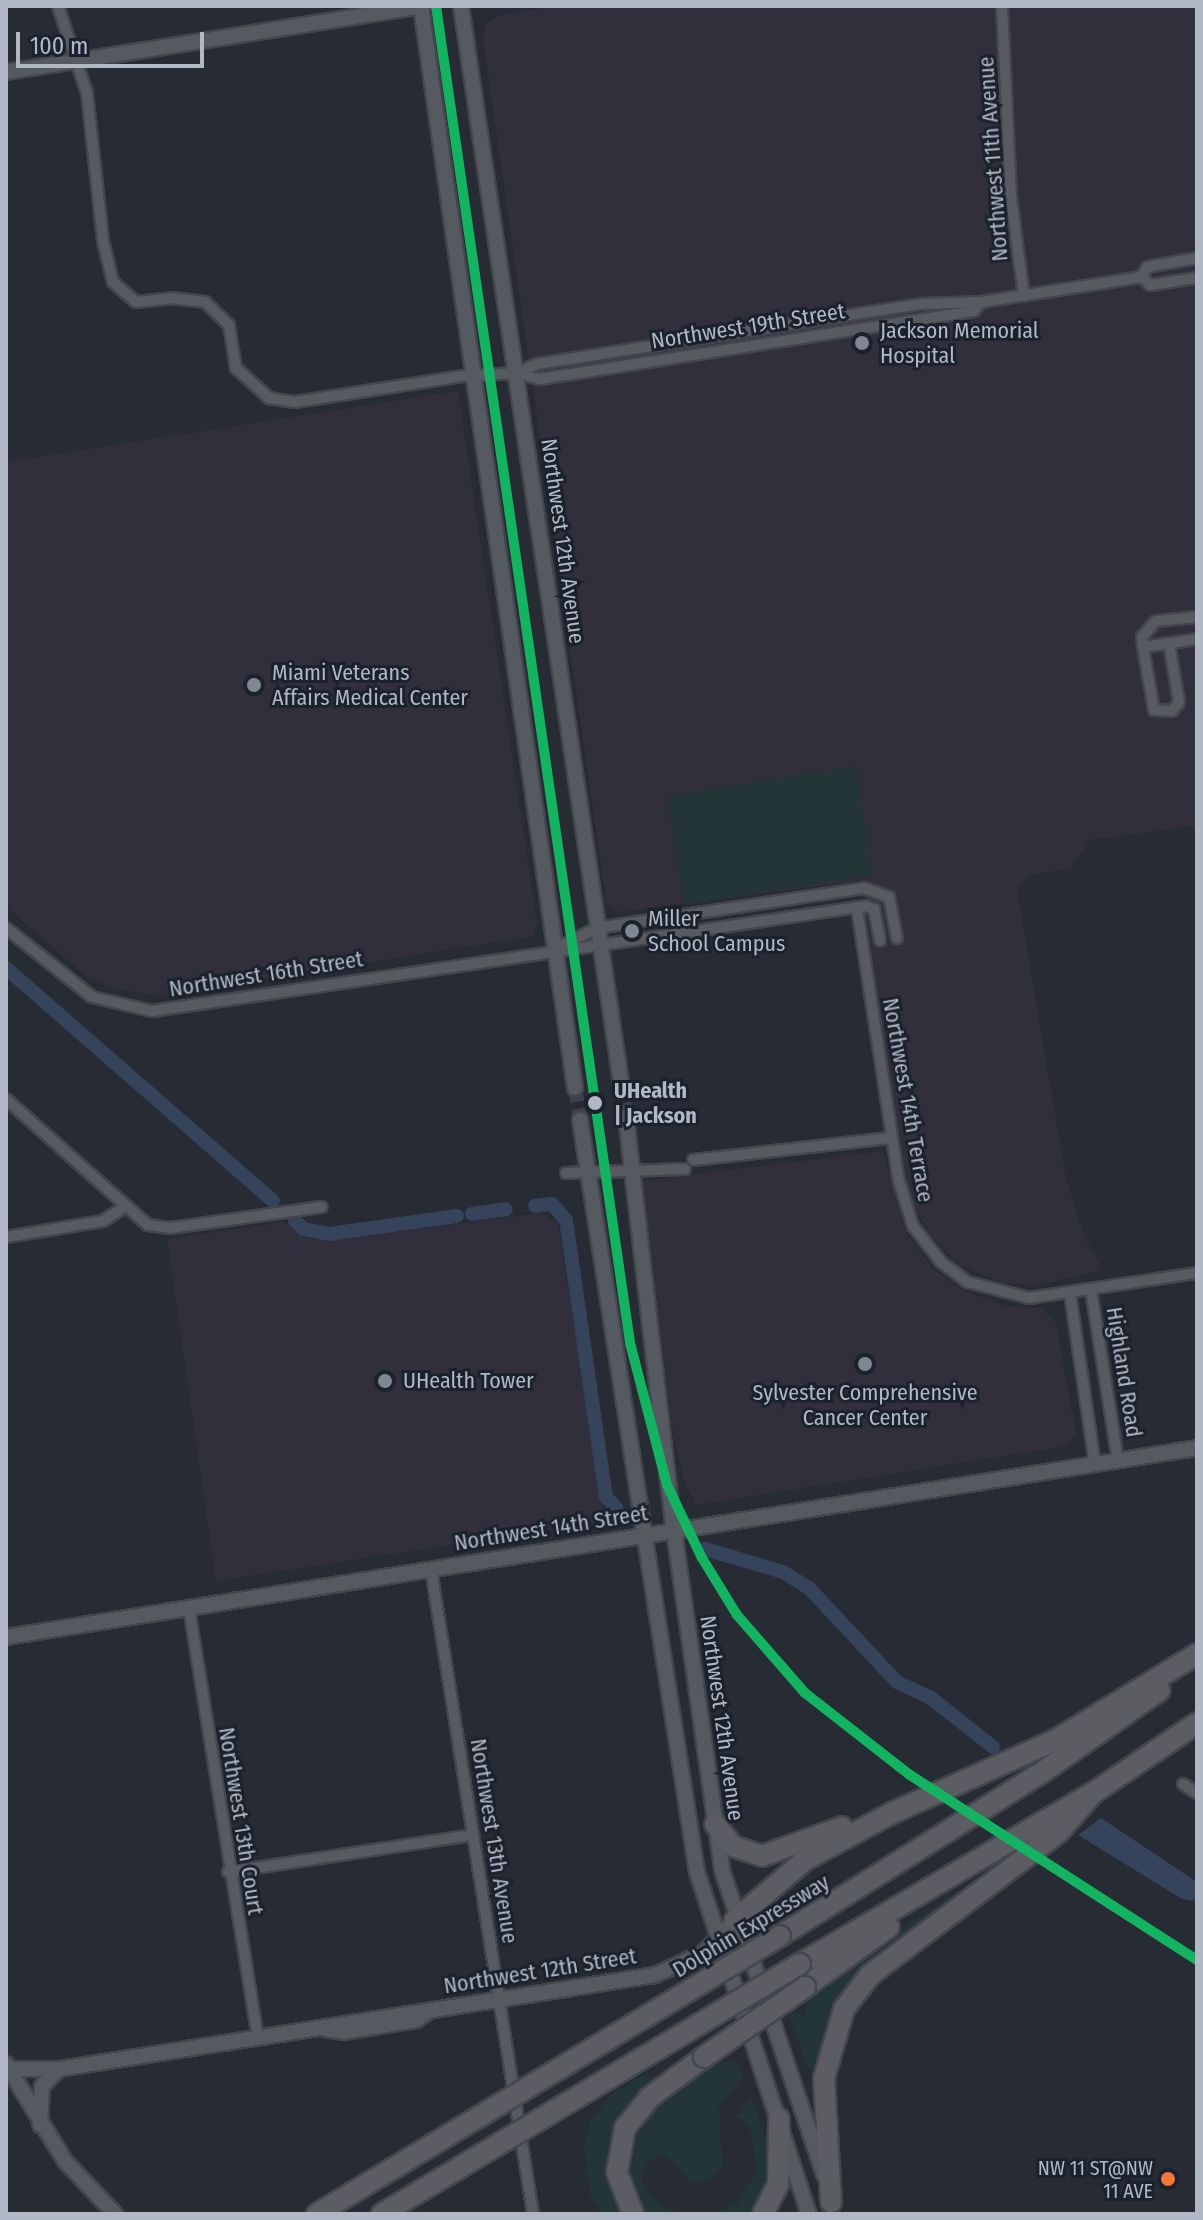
<!DOCTYPE html>
<html>
<head>
<meta charset="utf-8">
<style>
  body { margin:0 }
  #map { position:relative; width:1203px; height:2220px; overflow:hidden; background:#272b33; font-family:"Fira Sans Condensed",sans-serif }
  div>[style] { position:absolute }
  [style*='--x'] { left:calc(var(--x)*1px); top:calc(var(--y)*1px); width:calc(var(--w)*1px); rotate:calc(var(--a)*1deg) }
  .medical>* { inset:0; background:#312f3c }
  .green>* { inset:0; background:#243538; transform-origin:0 0 }
  .water>* { inset:0; background:#35435b }
  .canal>* { height:14px; margin:-7px; padding:0 7px; transform-origin:7px; border-radius:7px; background:#35435b }
  .secondary-tunnel>* { height:14px; margin-top:-7px; transform-origin:0; background:repeating-linear-gradient(90deg,#3c4049 0 14px,transparent 0 21px) }
  .roads { filter:drop-shadow(2px 0 #43464d) drop-shadow(-2px 0 #43464d) drop-shadow(0 2px #43464d) drop-shadow(0 -2px #43464d) }
  .street>* { height:10px; margin:-5px; padding:0 5px; transform-origin:5px; border-radius:5px; background:#575a61 }
  .secondary>* { height:14px; margin:-7px; padding:0 7px; transform-origin:7px; border-radius:7px; background:#555960 }
  .highway>* { height:20px; margin:-10px; padding:0 10px; transform-origin:10px; border-radius:10px; background:#5b5d62 }
  .bridges { filter:drop-shadow(2px 0 #44474f) drop-shadow(-2px 0 #44474f) drop-shadow(0 2px #44474f) drop-shadow(0 -2px #44474f) }
  .highway-bridge>* { height:20px; margin:-10px; padding:0 10px; transform-origin:10px; border-radius:10px; background:#5b5d62 }
  .metro-1>* { height:10px; margin:-5px; padding:0 5px; transform-origin:5px; border-radius:5px; background:#13b361 }
  .dots>* { width:22px; height:22px; translate:-50% -50%; box-sizing:border-box; border:4px solid #1b222d; border-radius:50% }
  span { translate:-50% -50%; white-space:nowrap; text-align:center; line-height:1.15; -webkit-text-stroke:6px #1b222d; paint-order:stroke }
  .bus-label { font-size:20px; color:#b0b7c5 }
  .right { translate:-100% -50%; text-align:right }
  .street-label { font-size:22px; color:#b0b7c5 }
  .poi-label { font-size:22px; color:#b0b7c5 }
  .left { translate:0 -50%; text-align:left }
  .stop-label { font-size:22px; color:#b0b7c5; font-weight:700 }
  .frame { position:absolute; inset:0; border:8px solid #b0b7c5; pointer-events:none }
  .scale { position:absolute; left:16px; top:32px; width:188px; height:36px; box-sizing:border-box; border:4px solid #b0b7c5; border-top:0; padding-left:10px; font-size:24px; line-height:28px; white-space:nowrap; color:#b0b7c5; -webkit-text-stroke:6px #1b222d; paint-order:stroke }
</style>
</head>
<body>
<div id="map">
  <div class="medical">
    <div style="clip-path:polygon(555px 6px,1197px 6px,1197px 833px,1190px 826px,1091px 840px,1070px 868px,1028px 876px,1017px 890px,1066px 1178px,1083px 1234px,1103px 1270px,1039px 1285px,1001px 1283px,954px 1262px,930px 1234px,911px 1201px,898px 1165px,859px 881px,619px 912px,607px 906px,483px 39px,486px 24px,499px 15px)"></div>
    <div style="clip-path:polygon(458px 391px,537px 923px,534px 936px,159px 996px,120px 990px,87px 977px,6px 907px,6px 462px)"></div>
    <div style="clip-path:polygon(883px 1151px,907px 1234px,933px 1268px,964px 1291px,1006px 1306px,1042px 1308px,1056px 1323px,1076px 1434px,1066px 1446px,696px 1505px,685px 1484px,674px 1440px,642px 1181px)"></div>
    <div style="clip-path:polygon(541px 1213px,558px 1223px,605px 1521px,216px 1581px,167px 1239px,284px 1222px,303px 1237px,336px 1240px)"></div>
  </div>
  <div class="green">
    <div style="left:856px;top:766px;width:110px;height:191px;rotate:81deg"></div>
    <div style="clip-path:polygon(951px 1896px,955px 1902px,829px 2026px,819px 2069px,808px 2068px,786px 2009px,790px 2007px,805px 2018px,809px 1992px)"></div>
    <div style="clip-path:polygon(712px 2060px,737px 2063px,743px 2077px,719px 2106px,722px 2167px,713px 2179px,692px 2183px,663px 2154px,648px 2162px,641px 2176px,645px 2189px,659px 2205px,680px 2214px,641px 2214px,623px 2175px,624px 2152px,642px 2116px)"></div>
    <div style="clip-path:polygon(646px 2073px,654px 2082px,620px 2120px,610px 2149px,609px 2177px,623px 2214px,603px 2214px,591px 2198px,587px 2171px,584px 2145px,590px 2122px,610px 2095px)"></div>
    <div style="clip-path:polygon(752px 2097px,768px 2145px,770px 2187px,755px 2214px,715px 2214px,739px 2202px,757px 2171px,751px 2131px,742px 2118px,734px 2119px)"></div>
  </div>
  <div class="water">
    <div style="clip-path:polygon(1101px 1818px,1197px 1882px,1197px 1901px,1182px 1899px,1078px 1835px)"></div>
  </div>
  <div class="canal">
    <div style="--x:6;--y:968;--w:354;--a:41.1"></div>
    <div style="--x:535;--y:1206;--w:17;--a:-7"></div>
    <div style="--x:552;--y:1204;--w:21;--a:49"></div>
    <div style="--x:566;--y:1220;--w:280;--a:81.8"></div>
    <div style="--x:606;--y:1497;--w:16;--a:47"></div>
    <div style="--x:472;--y:1214;--w:34;--a:-8"></div>
    <div style="--x:295;--y:1221;--w:12;--a:42"></div>
    <div style="--x:304;--y:1229;--w:25;--a:11"></div>
    <div style="--x:329;--y:1234;--w:129;--a:-8"></div>
    <div style="--x:705;--y:1549;--w:81;--a:16.4"></div>
    <div style="--x:783;--y:1572;--w:31;--a:32"></div>
    <div style="--x:809;--y:1588;--w:129;--a:46.9"></div>
    <div style="--x:897;--y:1682;--w:38;--a:25"></div>
    <div style="--x:931;--y:1698;--w:79;--a:38.3"></div>
  </div>
  <div class="secondary-tunnel">
    <div style="--x:621;--y:1082;--w:35;--a:82"></div>
    <div style="--x:575;--y:1088;--w:32;--a:81"></div>
  </div>
  <div class="roads">
    <div class="street">
      <div style="--x:58;--y:6;--w:92;--a:71.6"></div>
      <div style="--x:87;--y:93;--w:149;--a:83.8"></div>
      <div style="--x:103;--y:241;--w:42;--a:76.3"></div>
      <div style="--x:113;--y:282;--w:30;--a:41"></div>
      <div style="--x:136;--y:302;--w:36;--a:-6"></div>
      <div style="--x:172;--y:298;--w:33;--a:7"></div>
      <div style="--x:205;--y:302;--w:33;--a:44"></div>
      <div style="--x:229;--y:325;--w:44;--a:80.8"></div>
      <div style="--x:236;--y:368;--w:45;--a:42.3"></div>
      <div style="--x:269;--y:398;--w:26;--a:9"></div>
      <div style="--x:295;--y:402;--w:170;--a:-8.8"></div>
      <div style="--x:463;--y:376;--w:54;--a:-3.2"></div>
      <div style="--x:517;--y:373;--w:24;--a:15"></div>
      <div style="--x:540;--y:379;--w:439;--a:-8.9"></div>
      <div style="--x:974;--y:311;--w:11;--a:-52"></div>
      <div style="--x:1002;--y:6;--w:191;--a:87.3"></div>
      <div style="--x:1011;--y:197;--w:100;--a:82.5"></div>
      <div style="--x:1142;--y:277;--w:11;--a:-63"></div>
      <div style="--x:1147;--y:267;--w:51;--a:-10.2"></div>
      <div style="--x:519;--y:372;--w:20;--a:-24"></div>
      <div style="--x:537;--y:364;--w:389;--a:-8.9"></div>
      <div style="--x:921;--y:304;--w:60;--a:-1.9"></div>
      <div style="--x:981;--y:302;--w:163;--a:-8.8"></div>
      <div style="--x:1142;--y:277;--w:11;--a:45"></div>
      <div style="--x:1150;--y:285;--w:48;--a:-8.5"></div>
      <div style="--x:1197;--y:617;--w:41;--a:174.4"></div>
      <div style="--x:1156;--y:621;--w:21;--a:131"></div>
      <div style="--x:1142;--y:637;--w:10;--a:84"></div>
      <div style="--x:1143;--y:647;--w:55;--a:-8.4"></div>
      <div style="--x:1143;--y:647;--w:64;--a:80.1"></div>
      <div style="--x:1154;--y:710;--w:18;--a:3"></div>
      <div style="--x:1172;--y:711;--w:11;--a:-52"></div>
      <div style="--x:1179;--y:702;--w:60;--a:-99.6"></div>
      <div style="--x:857;--y:908;--w:276;--a:81.3"></div>
      <div style="--x:899;--y:1181;--w:47;--a:72.7"></div>
      <div style="--x:913;--y:1226;--w:46;--a:52.1"></div>
      <div style="--x:941;--y:1262;--w:34;--a:37"></div>
      <div style="--x:968;--y:1282;--w:63;--a:14.7"></div>
      <div style="--x:1029;--y:1298;--w:170;--a:-8.5"></div>
      <div style="--x:6;--y:928;--w:110;--a:38.7"></div>
      <div style="--x:92;--y:997;--w:62;--a:13.1"></div>
      <div style="--x:152;--y:1011;--w:722;--a:-8.37"></div>
      <div style="--x:866;--y:906;--w:9;--a:21"></div>
      <div style="--x:874;--y:909;--w:32;--a:79"></div>
      <div style="--x:559;--y:947;--w:42;--a:-26.6"></div>
      <div style="--x:597;--y:928;--w:270;--a:-8.5"></div>
      <div style="--x:864;--y:888;--w:27;--a:20"></div>
      <div style="--x:889;--y:897;--w:42;--a:79"></div>
      <div style="--x:6;--y:1099;--w:190;--a:41.6"></div>
      <div style="--x:148;--y:1225;--w:22;--a:8"></div>
      <div style="--x:170;--y:1228;--w:153;--a:-7.9"></div>
      <div style="--x:693;--y:1160;--w:198;--a:-6.4"></div>
      <div style="--x:566;--y:1173;--w:119;--a:-1.9"></div>
      <div style="--x:6;--y:1237;--w:98;--a:-9.4"></div>
      <div style="--x:103;--y:1221;--w:24;--a:-33"></div>
      <div style="--x:1091;--y:1290;--w:173;--a:81"></div>
      <div style="--x:1070;--y:1293;--w:173;--a:81.7"></div>
      <div style="--x:431;--y:1569;--w:653;--a:81.01"></div>
      <div style="--x:189;--y:1608;--w:436;--a:80.9"></div>
      <div style="--x:1183;--y:1784;--w:17;--a:33"></div>
      <div style="--x:228;--y:1872;--w:248;--a:-8.6"></div>
    </div>
    <div class="secondary">
      <div style="--x:421;--y:6;--w:1093;--a:81.9"></div>
      <div style="--x:461;--y:6;--w:1088;--a:81.54"></div>
      <div style="--x:6;--y:72;--w:422;--a:-9"></div>
      <div style="--x:626;--y:1117;--w:417;--a:83.4"></div>
      <div style="--x:674;--y:1531;--w:342;--a:81.9"></div>
      <div style="--x:722;--y:1870;--w:322;--a:71.5"></div>
      <div style="--x:580;--y:1120;--w:761;--a:81.16"></div>
      <div style="--x:697;--y:1872;--w:360;--a:71.9"></div>
      <div style="--x:6;--y:1637;--w:1206;--a:-9.02"></div>
      <div style="--x:325;--y:2029;--w:18;--a:9"></div>
      <div style="--x:343;--y:2032;--w:74;--a:-9.3"></div>
      <div style="--x:416;--y:2020;--w:14;--a:-34"></div>
      <div style="--x:6;--y:2064;--w:114;--a:58.7"></div>
      <div style="--x:65;--y:2161;--w:73;--a:46.7"></div>
      <div style="--x:6;--y:2069;--w:53;--a:0"></div>
      <div style="--x:59;--y:2069;--w:603;--a:-8.96"></div>
      <div style="--x:655;--y:1975;--w:53;--a:-24.6"></div>
      <div style="--x:703;--y:1953;--w:46;--a:-45.9"></div>
      <div style="--x:40;--y:2125;--w:39;--a:-87"></div>
      <div style="--x:42;--y:2086;--w:24;--a:-45"></div>
    </div>
    <div class="highway">
      <div style="--x:715;--y:1824;--w:28;--a:51"></div>
      <div style="--x:733;--y:1846;--w:31;--a:19"></div>
      <div style="--x:762;--y:1856;--w:85;--a:-19.9"></div>
      <div style="--x:735;--y:1920;--w:92;--a:-40.6"></div>
      <div style="--x:805;--y:1860;--w:99;--a:-28.4"></div>
      <div style="--x:892;--y:1813;--w:177;--a:-24"></div>
      <div style="--x:1054;--y:1741;--w:167;--a:-31.3"></div>
      <div style="--x:780;--y:1936;--w:311;--a:-32"></div>
      <div style="--x:1044;--y:1771;--w:141;--a:-34.9"></div>
      <div style="--x:800;--y:1964;--w:339;--a:-30.3"></div>
      <div style="--x:1093;--y:1793;--w:125;--a:-33.9"></div>
      <div style="--x:805;--y:1987;--w:103;--a:-35.5"></div>
      <div style="--x:831;--y:2202;--w:124;--a:-93.2"></div>
      <div style="--x:824;--y:2078;--w:72;--a:-73.8"></div>
      <div style="--x:844;--y:2009;--w:43;--a:-52.6"></div>
      <div style="--x:870;--y:1975;--w:236;--a:-37.1"></div>
      <div style="--x:1058;--y:1833;--w:53;--a:-48.8"></div>
      <div style="--x:633;--y:2214;--w:45;--a:-110.9"></div>
      <div style="--x:617;--y:2172;--w:45;--a:-79.7"></div>
      <div style="--x:625;--y:2128;--w:40;--a:-51"></div>
      <div style="--x:650;--y:2097;--w:67;--a:-36.5"></div>
      <div style="--x:763;--y:2214;--w:33;--a:-63"></div>
      <div style="--x:778;--y:2185;--w:66;--a:-89.1"></div>
    </div>
  </div>
  <div class="bridges">
    <div class="highway-bridge">
      <div style="--x:704;--y:2057;--w:123;--a:-34.7"></div>
      <div style="--x:317;--y:2214;--w:540;--a:-30.98"></div>
      <div style="--x:382;--y:2214;--w:487;--a:-30.9"></div>
    </div>
  </div>
  <div class="metro-1">
    <div style="--x:436;--y:6;--w:1351;--a:81.74"></div>
    <div style="--x:630;--y:1343;--w:147;--a:75.4"></div>
    <div style="--x:667;--y:1485;--w:81;--a:64.4"></div>
    <div style="--x:702;--y:1558;--w:67;--a:58.4"></div>
    <div style="--x:737;--y:1615;--w:103;--a:48.9"></div>
    <div style="--x:805;--y:1693;--w:133;--a:38"></div>
    <div style="--x:910;--y:1775;--w:341;--a:32.8"></div>
  </div>
  <div class="dots">
    <div style="left:862px;top:343px;background:#808692"></div>
    <div style="left:254px;top:685px;background:#808692"></div>
    <div style="left:632px;top:931px;background:#808692"></div>
    <div style="left:595px;top:1103px;background:#b0b7c5"></div>
    <div style="left:865px;top:1364px;background:#808692"></div>
    <div style="left:385px;top:1381px;background:#808692"></div>
    <div style="left:1168px;top:2179px;background:#f5763a"></div>
  </div>
  <div class="bus-label">
    <span class="right" style="left:1153px;top:2180px">NW 11 ST@NW<br>11 AVE</span>
  </div>
  <div class="street-label">
    <span style="left:993px;top:159px;rotate:-94deg">Northwest 11th Avenue</span>
    <span style="left:748px;top:326px;rotate:-9deg">Northwest 19th Street</span>
    <span style="left:563px;top:541px;rotate:82deg">Northwest 12th Avenue</span>
    <span style="left:266px;top:974px;rotate:-9deg">Northwest 16th Street</span>
    <span style="left:908px;top:1100px;rotate:80deg">Northwest 14th Terrace</span>
    <span style="left:1124px;top:1372px;rotate:81deg">Highland Road</span>
    <span style="left:551px;top:1528px;rotate:-9deg">Northwest 14th Street</span>
    <span style="left:722px;top:1718px;rotate:82deg">Northwest 12th Avenue</span>
    <span style="left:241px;top:1821px;rotate:81deg">Northwest 13th Court</span>
    <span style="left:494px;top:1841px;rotate:81deg">Northwest 13th Avenue</span>
    <span style="left:751px;top:1926px;rotate:-31deg">Dolphin Expressway</span>
    <span style="left:540px;top:1971px;rotate:-9deg">Northwest 12th Street</span>
  </div>
  <div class="poi-label">
    <span class="left" style="left:880px;top:343px">Jackson Memorial<br>Hospital</span>
    <span class="left" style="left:272px;top:685px">Miami Veterans<br>Affairs Medical Center</span>
    <span class="left" style="left:648px;top:931px">Miller<br>School Campus</span>
    <span class="left" style="left:403px;top:1381px">UHealth Tower</span>
    <span style="left:865px;top:1405px">Sylvester Comprehensive<br>Cancer Center</span>
  </div>
  <div class="stop-label">
    <span class="left" style="left:614px;top:1103px">UHealth<br>| Jackson</span>
  </div>
  <div class="frame"></div>
  <div class="scale">100 m</div>
</div>
</body>
</html>
